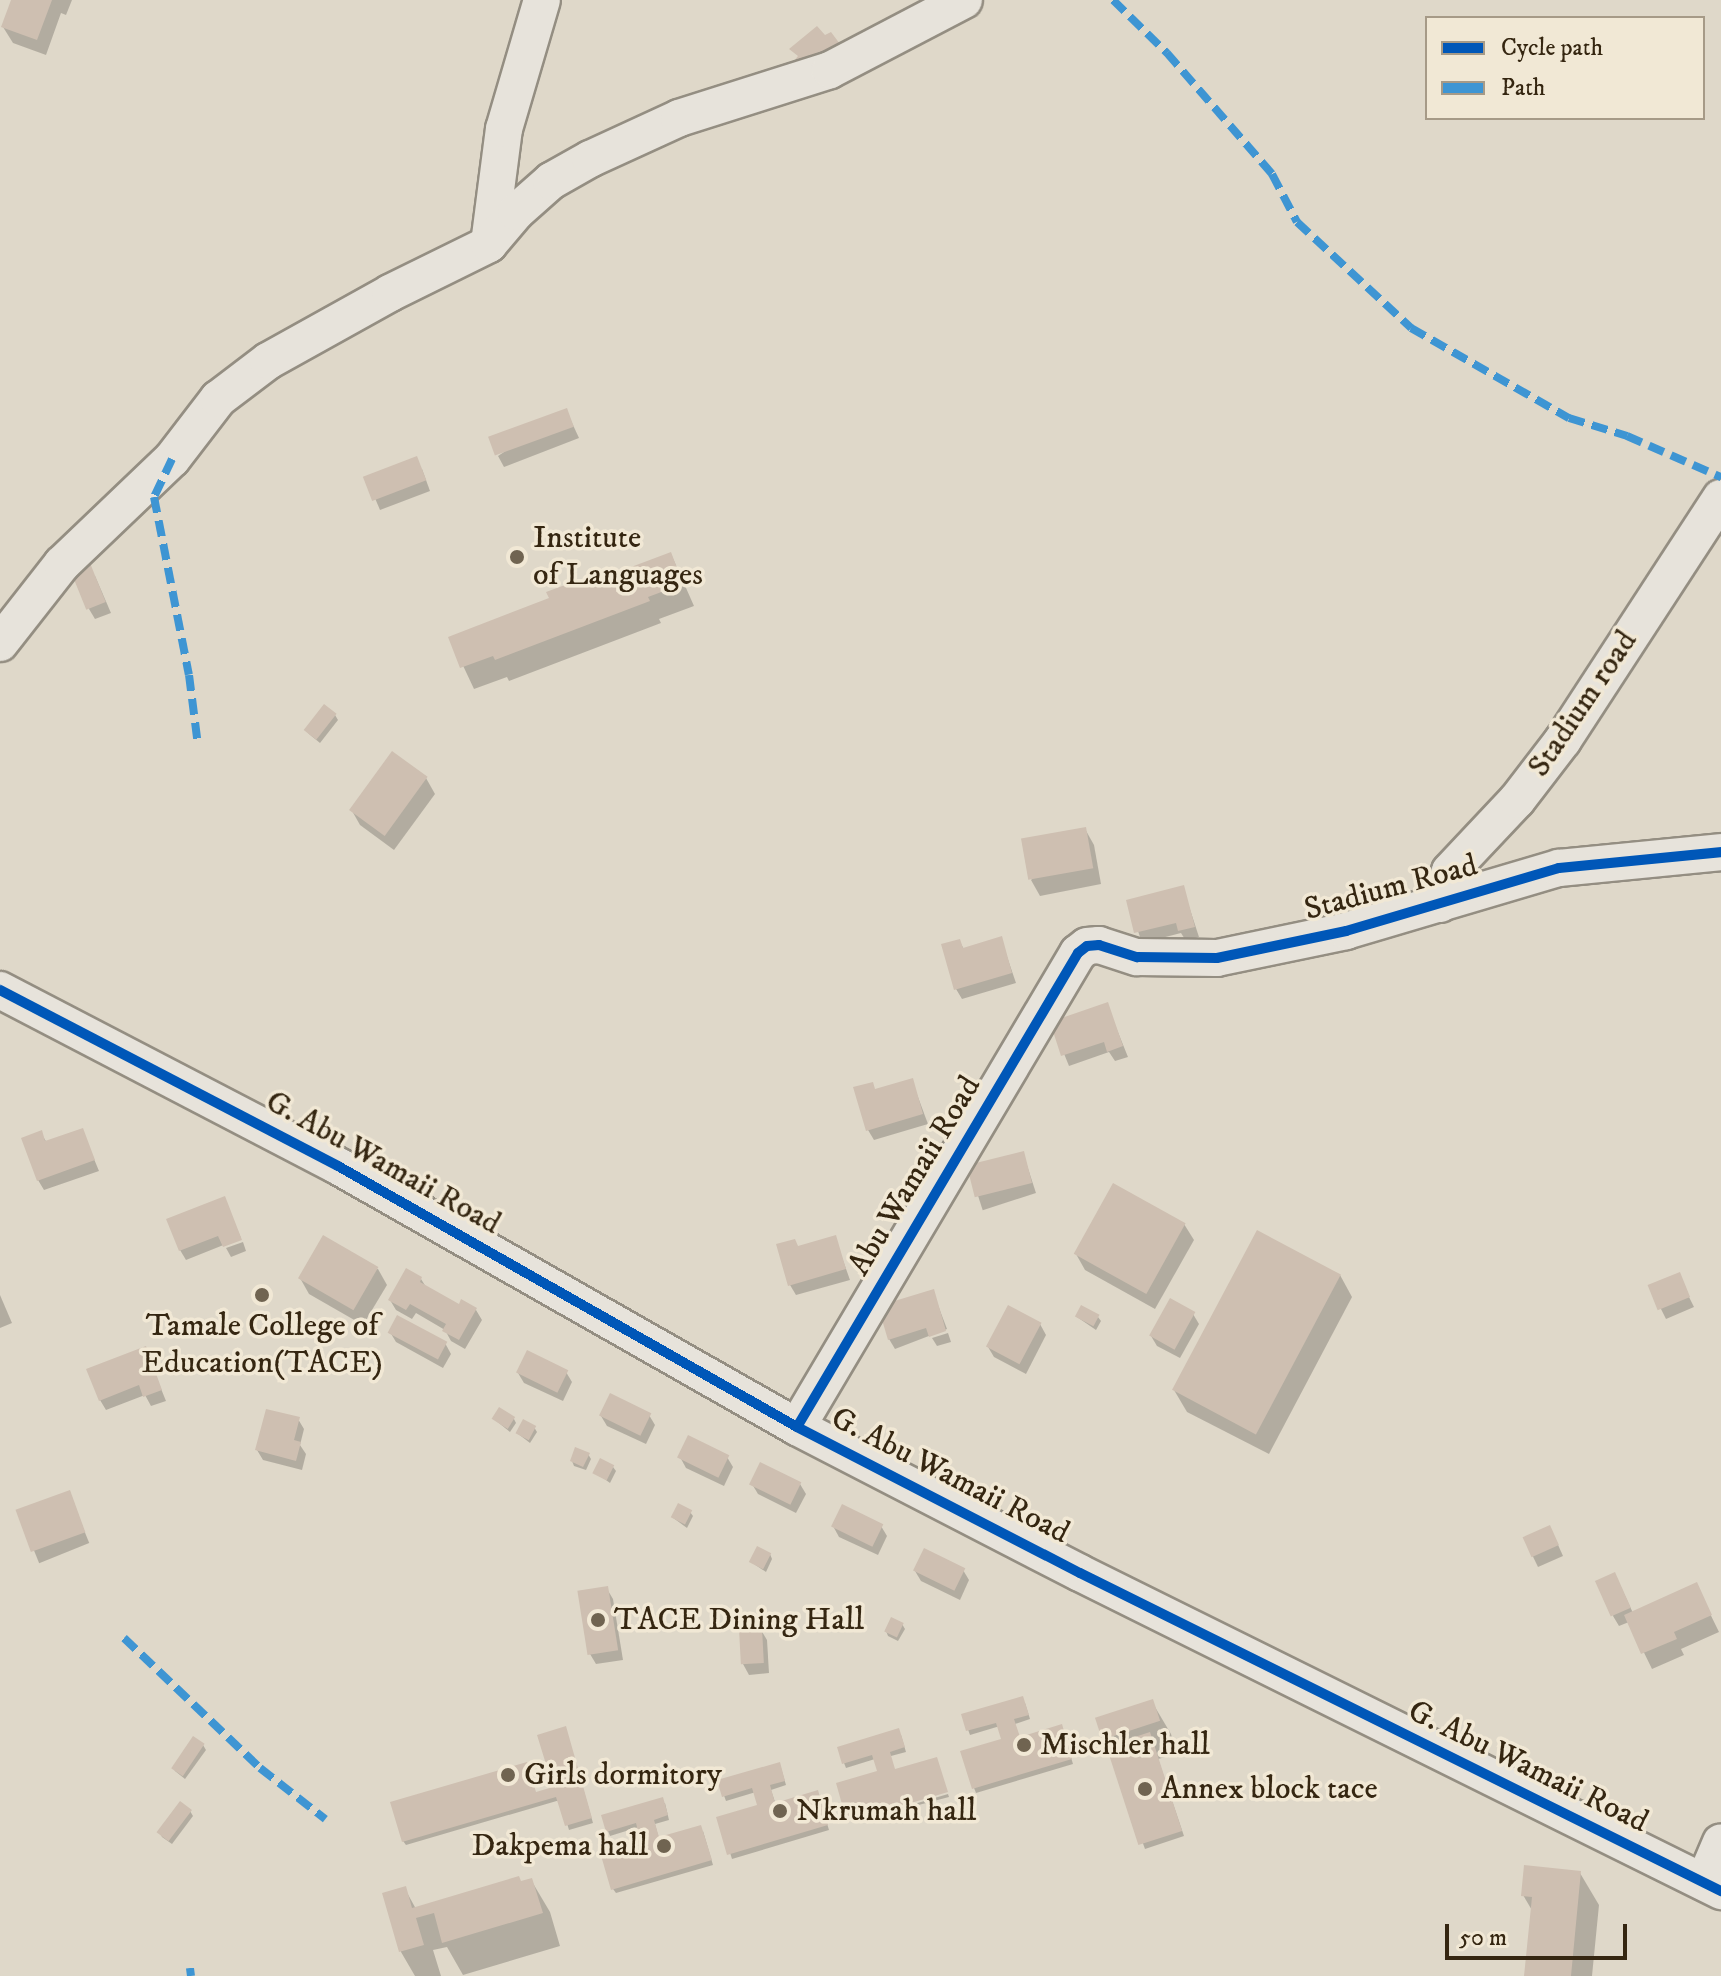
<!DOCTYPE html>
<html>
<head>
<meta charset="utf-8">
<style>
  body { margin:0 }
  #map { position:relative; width:1721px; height:1976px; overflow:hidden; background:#dfd8c9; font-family:"IM FELL DW Pica",serif }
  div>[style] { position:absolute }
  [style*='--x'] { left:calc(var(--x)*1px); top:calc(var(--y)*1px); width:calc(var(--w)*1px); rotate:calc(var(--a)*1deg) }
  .shadow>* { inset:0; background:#0003; transform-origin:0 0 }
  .building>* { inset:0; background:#cebfb1; transform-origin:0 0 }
  .roads { filter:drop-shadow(2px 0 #948e82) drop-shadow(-2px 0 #948e82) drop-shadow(0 2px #948e82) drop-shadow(0 -2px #948e82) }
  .minor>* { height:36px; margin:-18px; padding:0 18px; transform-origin:18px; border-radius:18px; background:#e7e3db }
  .quiet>* { height:8px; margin-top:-4px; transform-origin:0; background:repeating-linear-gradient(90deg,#3e95d3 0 16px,transparent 0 24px) }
  .cycleway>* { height:10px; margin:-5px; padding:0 5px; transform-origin:5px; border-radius:5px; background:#0057b8 }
  .dots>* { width:22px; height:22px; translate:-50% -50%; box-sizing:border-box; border:4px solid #f1e8d5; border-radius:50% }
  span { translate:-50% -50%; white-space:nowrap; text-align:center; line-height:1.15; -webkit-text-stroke:7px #f1e8d5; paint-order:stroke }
  .poi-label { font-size:32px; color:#352611 }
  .left { translate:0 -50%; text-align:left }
  .right { translate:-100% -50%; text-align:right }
  .street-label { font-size:32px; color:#352611 }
  .legend { position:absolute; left:1425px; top:16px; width:280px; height:104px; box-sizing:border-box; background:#f1e8d5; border:2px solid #a69a87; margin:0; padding:10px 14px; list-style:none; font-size:24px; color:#352611 }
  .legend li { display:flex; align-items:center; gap:16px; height:40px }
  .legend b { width:40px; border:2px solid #a69a87 }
  .scale { position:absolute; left:1445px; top:1924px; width:182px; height:36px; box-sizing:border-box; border:4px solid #352611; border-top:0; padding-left:10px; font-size:24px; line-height:28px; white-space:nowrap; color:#352611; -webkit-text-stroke:6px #f1e8d5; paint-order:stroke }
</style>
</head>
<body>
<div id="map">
  <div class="shadow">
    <div style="clip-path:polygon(13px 0,72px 0,66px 15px,61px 13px,46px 55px,13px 43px,3px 27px)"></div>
    <div style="clip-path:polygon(566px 410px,579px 438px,504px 467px,498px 456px)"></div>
    <div style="clip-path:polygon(422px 469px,430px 491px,380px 510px,366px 477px)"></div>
    <div style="clip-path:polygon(671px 554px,694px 606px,659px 619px,661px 623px,509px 681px,507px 677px,474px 689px,450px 638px)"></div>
    <div style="clip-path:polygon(95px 576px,111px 613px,95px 619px,89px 609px)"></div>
    <div style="clip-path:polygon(335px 715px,338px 720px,320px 743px,309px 734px,306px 730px)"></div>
    <div style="clip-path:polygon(426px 778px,435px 794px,394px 850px,360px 825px,351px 809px)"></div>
    <div style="clip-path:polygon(1085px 829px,1094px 845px,1101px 884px,1040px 896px,1031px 880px)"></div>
    <div style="clip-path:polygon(1183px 888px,1199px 937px,1186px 941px,1181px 933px,1142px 943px,1128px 901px)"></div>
    <div style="clip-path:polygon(1001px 939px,1016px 983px,962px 999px,956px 989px,959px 941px,964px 949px)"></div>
    <div style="clip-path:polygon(1107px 1005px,1128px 1057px,1115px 1061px,1109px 1052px,1069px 1066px,1052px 1024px)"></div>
    <div style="clip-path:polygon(912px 1081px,928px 1124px,874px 1140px,868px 1130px,876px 1091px)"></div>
    <div style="clip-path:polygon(82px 1130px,99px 1171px,44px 1190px,38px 1180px,41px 1133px,47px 1143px)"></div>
    <div style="left:1023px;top:1153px;width:42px;height:56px;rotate:72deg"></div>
    <div style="clip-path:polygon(224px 1199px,241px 1238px,186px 1260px,180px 1250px)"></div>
    <div style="clip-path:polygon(1184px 1224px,1194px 1240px,1155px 1309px,1085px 1270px,1076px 1254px)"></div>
    <div style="clip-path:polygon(835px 1238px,850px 1280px,796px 1295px,790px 1285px,798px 1248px)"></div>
    <div style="clip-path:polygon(243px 1242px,246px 1251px,231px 1257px,226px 1248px)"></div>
    <div style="clip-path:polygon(378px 1269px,387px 1285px,363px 1325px,309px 1294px,300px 1278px)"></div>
    <div style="clip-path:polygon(1340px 1275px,1352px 1297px,1269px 1454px,1187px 1412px,1174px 1390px)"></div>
    <div style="clip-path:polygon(421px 1279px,426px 1287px,459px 1306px,476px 1310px,482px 1320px,465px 1349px,451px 1341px,445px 1330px,416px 1313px,412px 1319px,396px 1310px,390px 1300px)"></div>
    <div style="clip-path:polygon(1682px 1283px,1694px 1307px,1666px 1319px,1650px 1287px)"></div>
    <div style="clip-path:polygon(933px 1292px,947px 1329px,895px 1349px,889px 1339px)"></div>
    <div style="clip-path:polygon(0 1295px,12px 1323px,0 1328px)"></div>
    <div style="clip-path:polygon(1193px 1314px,1199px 1324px,1180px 1358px,1157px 1346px,1151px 1336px)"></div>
    <div style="clip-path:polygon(1077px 1317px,1098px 1317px,1101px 1321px,1096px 1330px)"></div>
    <div style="clip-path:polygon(1040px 1324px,1046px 1335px,1026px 1374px,994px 1357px,988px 1347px)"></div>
    <div style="clip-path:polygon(390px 1332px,445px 1343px,451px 1354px,443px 1368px,396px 1342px)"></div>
    <div style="clip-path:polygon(948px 1333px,951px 1342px,937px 1346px,932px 1338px)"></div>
    <div style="clip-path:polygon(145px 1349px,166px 1401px,151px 1406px,145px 1395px,106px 1410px,100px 1400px)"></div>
    <div style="clip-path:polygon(566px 1372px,572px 1382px,563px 1401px,524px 1383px,518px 1373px)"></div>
    <div style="clip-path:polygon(649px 1415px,655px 1425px,646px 1444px,607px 1426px,601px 1416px)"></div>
    <div style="clip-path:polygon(298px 1419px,304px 1429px,300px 1445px,306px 1454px,302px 1470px,263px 1460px,257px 1450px)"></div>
    <div style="clip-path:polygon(494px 1419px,514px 1419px,516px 1423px,510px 1432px)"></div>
    <div style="clip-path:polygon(534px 1427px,537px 1432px,530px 1443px,517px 1433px)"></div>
    <div style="clip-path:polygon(588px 1454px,591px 1459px,586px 1470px,574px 1466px,572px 1461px)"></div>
    <div style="clip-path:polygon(680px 1457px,727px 1457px,733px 1467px,724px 1486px,686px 1468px)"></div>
    <div style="clip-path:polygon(613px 1467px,616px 1471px,610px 1483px,595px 1472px)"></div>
    <div style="clip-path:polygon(752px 1484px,800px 1484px,806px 1494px,796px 1513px,758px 1494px)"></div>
    <div style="left:69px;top:1493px;width:54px;height:54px;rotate:68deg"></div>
    <div style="clip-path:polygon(690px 1512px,693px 1516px,687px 1528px,672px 1517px)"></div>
    <div style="clip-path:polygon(833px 1526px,881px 1526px,887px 1536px,878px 1555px,839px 1537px)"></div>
    <div style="clip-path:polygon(1524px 1538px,1555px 1538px,1563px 1556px,1538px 1567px)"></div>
    <div style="clip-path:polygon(770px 1554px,772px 1559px,766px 1572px,751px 1562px)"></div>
    <div style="clip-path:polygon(963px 1570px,969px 1580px,960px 1600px,921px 1581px,915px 1571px)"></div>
    <div style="clip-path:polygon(1620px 1585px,1633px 1613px,1696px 1585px,1719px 1632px,1681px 1649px,1684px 1655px,1652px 1669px,1629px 1622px,1619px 1626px,1613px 1616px)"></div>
    <div style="clip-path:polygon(607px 1589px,613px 1599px,623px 1660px,596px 1664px,590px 1654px)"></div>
    <div style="clip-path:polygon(902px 1624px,905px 1629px,898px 1641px,888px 1636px,886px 1631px)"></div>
    <div style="clip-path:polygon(761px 1630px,767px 1640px,769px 1673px,749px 1675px,743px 1664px)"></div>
    <div style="clip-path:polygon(1152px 1702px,1171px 1734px,1177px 1754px,1158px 1759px,1184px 1836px,1145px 1849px,1097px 1718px)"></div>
    <div style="clip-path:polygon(1025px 1703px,1030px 1719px,1015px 1724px,1020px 1739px,1063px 1731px,1073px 1764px,976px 1793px,974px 1788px,1004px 1740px,1000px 1726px,970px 1735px,963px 1716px)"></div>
    <div style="clip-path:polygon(567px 1733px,593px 1823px,569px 1830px,560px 1800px,406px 1845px,403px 1841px,555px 1788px)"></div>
    <div style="clip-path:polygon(901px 1735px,906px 1752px,891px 1756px,879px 1773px,875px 1759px,846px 1768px,844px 1763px)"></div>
    <div style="clip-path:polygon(203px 1745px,206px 1750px,185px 1779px,175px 1771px,173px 1767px)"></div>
    <div style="clip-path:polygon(781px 1768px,786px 1785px,771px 1790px,776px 1805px,819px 1797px,829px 1830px,732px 1859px,719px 1818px,760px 1806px,756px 1792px,726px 1801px,719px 1782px)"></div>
    <div style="clip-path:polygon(948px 1794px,949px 1797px,850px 1823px)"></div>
    <div style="clip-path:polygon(665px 1803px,669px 1820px,655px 1824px,659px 1839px,703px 1831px,713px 1865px,616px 1893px,613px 1889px,643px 1841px,639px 1827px,610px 1836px,608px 1831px)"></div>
    <div style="clip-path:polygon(190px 1811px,193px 1816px,172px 1844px,162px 1837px,160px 1833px)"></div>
    <div style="clip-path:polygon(1580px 1873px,1599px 1905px,1592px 1976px,1526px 1976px,1533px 1912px,1523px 1895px)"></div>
    <div style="clip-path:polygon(531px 1880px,550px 1912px,560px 1946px,463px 1975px,447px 1947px,433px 1950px,441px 1976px,415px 1976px,401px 1952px,384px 1895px,405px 1889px,416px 1909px)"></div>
  </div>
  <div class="building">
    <div style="clip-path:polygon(11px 0,52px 0,37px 40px,1px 27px)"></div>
    <div style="clip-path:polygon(817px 26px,825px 35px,831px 32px,840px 44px,807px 73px,794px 61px,798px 56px,789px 49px)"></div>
    <div style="left:567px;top:408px;width:20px;height:84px;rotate:70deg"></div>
    <div style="left:417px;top:456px;width:26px;height:58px;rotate:69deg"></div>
    <div style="clip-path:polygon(671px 552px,683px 584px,648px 597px,650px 601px,495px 660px,493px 656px,460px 668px,448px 637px,549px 598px,546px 592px,576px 581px,578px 587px)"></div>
    <div style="left:90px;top:563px;width:42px;height:21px;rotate:68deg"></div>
    <div style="left:324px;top:704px;width:16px;height:33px;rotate:38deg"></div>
    <div style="left:392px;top:751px;width:44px;height:73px;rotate:36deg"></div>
    <div style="left:1086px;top:827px;width:42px;height:66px;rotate:80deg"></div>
    <div style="clip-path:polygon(1184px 885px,1195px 927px,1178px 931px,1176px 923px,1134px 933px,1126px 900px)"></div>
    <div style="clip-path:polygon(1002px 936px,1012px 973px,954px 990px,941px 944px,960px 939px,963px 948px)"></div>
    <div style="clip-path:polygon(1108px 1002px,1123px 1046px,1107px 1052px,1104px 1042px,1061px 1056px,1050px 1022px)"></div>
    <div style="clip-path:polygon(913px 1078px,923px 1114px,866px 1131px,853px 1087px,873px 1082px,875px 1089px)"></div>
    <div style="clip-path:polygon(83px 1128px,95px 1160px,37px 1181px,21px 1138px,42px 1130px,45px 1141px)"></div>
    <div style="left:1024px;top:1151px;width:33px;height:59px;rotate:76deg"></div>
    <div style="left:1113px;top:1183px;width:83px;height:81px;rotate:29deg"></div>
    <div style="clip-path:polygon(225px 1196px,242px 1240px,223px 1247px,218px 1236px,179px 1251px,166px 1219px)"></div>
    <div style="left:1257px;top:1230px;width:95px;height:181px;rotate:28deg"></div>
    <div style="left:323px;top:1235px;width:64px;height:50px;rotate:30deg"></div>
    <div style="clip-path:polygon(836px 1235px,846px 1269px,788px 1286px,776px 1244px,795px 1239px,798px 1246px)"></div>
    <div style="clip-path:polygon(406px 1268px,422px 1277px,420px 1282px,459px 1304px,461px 1299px,477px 1308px,459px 1340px,442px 1331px,446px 1324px,410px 1304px,406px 1310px,388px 1300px)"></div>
    <div style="left:1680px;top:1272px;width:27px;height:35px;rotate:68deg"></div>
    <div style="clip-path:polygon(934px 1289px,946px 1331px,929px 1337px,926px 1328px,888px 1340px,878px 1306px)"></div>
    <div style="left:1170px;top:1298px;width:29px;height:43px;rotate:29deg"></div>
    <div style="left:1008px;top:1305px;width:38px;height:47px;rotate:28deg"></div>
    <div style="left:1081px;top:1305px;width:21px;height:13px;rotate:28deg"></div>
    <div style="left:397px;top:1315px;width:57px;height:20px;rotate:28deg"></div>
    <div style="clip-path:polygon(146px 1346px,162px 1390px,143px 1397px,139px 1385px,99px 1401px,86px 1369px)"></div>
    <div style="left:527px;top:1350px;width:46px;height:25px;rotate:26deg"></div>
    <div style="left:610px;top:1393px;width:46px;height:25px;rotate:26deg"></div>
    <div style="left:499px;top:1407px;width:19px;height:14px;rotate:32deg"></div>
    <div style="clip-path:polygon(266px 1409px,300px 1417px,294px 1440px,301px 1442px,296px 1461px,255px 1450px)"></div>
    <div style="left:523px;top:1419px;width:15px;height:16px;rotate:28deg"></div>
    <div style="left:688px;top:1435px;width:46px;height:25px;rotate:26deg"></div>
    <div style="clip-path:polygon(575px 1447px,590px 1453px,583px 1467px,570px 1461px)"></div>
    <div style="left:600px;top:1458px;width:16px;height:17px;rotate:27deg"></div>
    <div style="left:760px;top:1462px;width:46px;height:25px;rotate:26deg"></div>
    <div style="left:70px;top:1490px;width:45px;height:58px;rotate:70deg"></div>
    <div style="left:678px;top:1503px;width:16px;height:16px;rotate:27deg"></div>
    <div style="left:842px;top:1504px;width:46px;height:25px;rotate:26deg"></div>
    <div style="left:1550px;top:1525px;width:22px;height:30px;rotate:66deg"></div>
    <div style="left:757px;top:1546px;width:16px;height:18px;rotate:27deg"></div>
    <div style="left:924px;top:1548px;width:46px;height:25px;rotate:26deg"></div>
    <div style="left:1615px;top:1572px;width:39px;height:22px;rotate:66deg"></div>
    <div style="clip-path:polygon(1697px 1582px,1712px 1615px,1674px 1632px,1677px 1639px,1641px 1654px,1624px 1615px)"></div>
    <div style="left:608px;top:1586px;width:65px;height:31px;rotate:81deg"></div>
    <div style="left:891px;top:1617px;width:14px;height:16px;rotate:25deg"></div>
    <div style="left:762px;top:1628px;width:35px;height:23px;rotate:87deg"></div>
    <div style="clip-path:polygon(1023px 1696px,1029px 1715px,1014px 1719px,1020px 1737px,1062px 1724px,1072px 1759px,972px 1789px,960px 1751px,1001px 1739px,996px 1723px,966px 1731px,961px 1714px)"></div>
    <div style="left:1153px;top:1699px;width:23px;height:61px;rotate:72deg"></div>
    <div style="clip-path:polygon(566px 1726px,592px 1818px,565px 1826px,556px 1797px,402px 1842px,390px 1802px,527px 1762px,536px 1792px,553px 1787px,537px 1735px)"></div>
    <div style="clip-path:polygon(899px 1728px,905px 1747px,890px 1752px,895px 1769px,937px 1757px,948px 1792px,847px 1822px,836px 1783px,877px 1771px,872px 1755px,842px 1764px,837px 1747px)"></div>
    <div style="left:1150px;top:1732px;width:104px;height:46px;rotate:72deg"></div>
    <div style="left:193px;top:1736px;width:14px;height:39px;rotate:34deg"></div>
    <div style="clip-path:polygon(780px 1762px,785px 1781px,770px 1785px,775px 1803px,818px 1790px,828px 1825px,727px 1855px,716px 1817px,757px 1805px,752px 1788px,722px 1797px,717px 1780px)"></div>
    <div style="clip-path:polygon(663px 1797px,668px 1815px,654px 1820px,659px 1837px,701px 1825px,712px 1860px,611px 1890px,600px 1852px,640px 1839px,636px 1823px,606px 1832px,601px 1815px)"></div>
    <div style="left:180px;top:1801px;width:15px;height:39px;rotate:37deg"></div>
    <div style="clip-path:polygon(1524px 1865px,1581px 1871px,1571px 1976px,1524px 1976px,1532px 1897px,1521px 1896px)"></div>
    <div style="clip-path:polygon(519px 1876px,521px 1881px,532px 1878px,543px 1913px,442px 1943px,434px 1913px,416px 1918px,424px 1945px,399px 1952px,382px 1893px,406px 1886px,412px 1908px)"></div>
  </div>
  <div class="roads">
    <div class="minor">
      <div style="--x:489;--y:244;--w:116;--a:-82.6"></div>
      <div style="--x:504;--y:129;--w:134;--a:-73.6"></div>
      <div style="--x:0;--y:643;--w:100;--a:-51.9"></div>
      <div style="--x:62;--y:564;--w:152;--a:-43.7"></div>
      <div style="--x:172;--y:459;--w:76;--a:-52.5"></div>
      <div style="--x:218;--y:399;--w:63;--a:-37.2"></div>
      <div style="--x:268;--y:361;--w:140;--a:-29.1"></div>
      <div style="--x:390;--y:293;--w:110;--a:-26.3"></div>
      <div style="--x:489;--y:244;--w:42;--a:-49.8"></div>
      <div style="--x:516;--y:212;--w:47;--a:-41.5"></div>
      <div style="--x:551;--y:181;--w:45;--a:-29.4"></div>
      <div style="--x:590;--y:159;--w:98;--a:-24.7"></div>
      <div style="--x:679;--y:118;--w:158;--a:-17.6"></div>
      <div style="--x:830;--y:70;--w:151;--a:-27.6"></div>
      <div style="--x:1440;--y:904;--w:34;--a:-73"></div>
      <div style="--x:1450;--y:871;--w:98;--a:-46.7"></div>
      <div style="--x:1517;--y:800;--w:76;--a:-52.5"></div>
      <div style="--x:1563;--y:740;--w:289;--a:-56.9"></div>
      <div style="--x:0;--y:990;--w:381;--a:27.5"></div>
      <div style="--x:338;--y:1166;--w:528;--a:29.62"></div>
      <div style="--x:797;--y:1427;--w:318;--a:27.3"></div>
      <div style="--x:1080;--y:1573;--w:716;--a:26.39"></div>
      <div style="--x:797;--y:1427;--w:551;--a:-59.34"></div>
      <div style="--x:1078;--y:953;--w:11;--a:-38"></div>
      <div style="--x:1087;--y:946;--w:12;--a:-5"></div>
      <div style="--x:1099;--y:945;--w:40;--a:18"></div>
      <div style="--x:1137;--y:957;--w:80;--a:0.7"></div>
      <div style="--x:1217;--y:958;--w:132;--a:-11.8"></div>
      <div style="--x:1346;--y:931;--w:222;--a:-16.5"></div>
      <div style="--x:1559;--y:868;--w:163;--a:-5.6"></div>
      <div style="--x:1704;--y:1882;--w:43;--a:-67"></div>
    </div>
  </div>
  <div class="quiet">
    <div style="--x:1113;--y:0;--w:76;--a:44.5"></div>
    <div style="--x:1167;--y:53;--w:160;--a:49"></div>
    <div style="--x:1272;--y:174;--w:54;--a:62.5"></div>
    <div style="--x:1297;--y:222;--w:156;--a:42.9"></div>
    <div style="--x:1411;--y:328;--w:182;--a:29.7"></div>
    <div style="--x:1569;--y:418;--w:61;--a:17.2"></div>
    <div style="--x:1627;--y:436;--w:103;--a:23.6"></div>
    <div style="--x:172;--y:459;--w:42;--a:115.3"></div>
    <div style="--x:154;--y:497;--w:181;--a:78.9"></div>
    <div style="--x:189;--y:675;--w:71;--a:82.7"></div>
    <div style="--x:124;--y:1638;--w:188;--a:43.7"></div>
    <div style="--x:260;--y:1768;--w:83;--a:38.1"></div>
    <div style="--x:190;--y:1968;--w:8;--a:83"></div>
  </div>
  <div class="cycleway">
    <div style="--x:0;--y:990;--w:381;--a:27.5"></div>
    <div style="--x:338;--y:1166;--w:528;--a:29.62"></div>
    <div style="--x:797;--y:1427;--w:318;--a:27.3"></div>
    <div style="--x:1080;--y:1573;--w:716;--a:26.39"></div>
    <div style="--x:797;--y:1427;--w:551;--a:-59.34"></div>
    <div style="--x:1078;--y:953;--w:11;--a:-38"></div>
    <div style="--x:1087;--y:946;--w:12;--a:-5"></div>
    <div style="--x:1099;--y:945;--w:40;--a:18"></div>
    <div style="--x:1137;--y:957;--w:80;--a:0.7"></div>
    <div style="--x:1217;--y:958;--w:132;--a:-11.8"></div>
    <div style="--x:1346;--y:931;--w:222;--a:-16.5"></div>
    <div style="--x:1559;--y:868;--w:163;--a:-5.6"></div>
  </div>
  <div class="dots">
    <div style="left:517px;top:557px;background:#706451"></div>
    <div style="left:262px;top:1295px;background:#706451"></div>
    <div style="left:598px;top:1620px;background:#706451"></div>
    <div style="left:1024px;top:1745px;background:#706451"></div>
    <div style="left:508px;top:1775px;background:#706451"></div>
    <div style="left:1145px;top:1789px;background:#706451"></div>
    <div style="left:780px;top:1811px;background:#706451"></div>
    <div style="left:664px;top:1846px;background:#706451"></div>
  </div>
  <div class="poi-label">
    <span class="left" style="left:533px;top:557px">Institute<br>of Languages</span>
    <span style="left:262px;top:1345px">Tamale College of<br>Education(TACE)</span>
    <span class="left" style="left:614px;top:1620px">TACE Dining Hall</span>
    <span class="left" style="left:1040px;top:1745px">Mischler hall</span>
    <span class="left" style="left:524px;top:1775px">Girls dormitory</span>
    <span class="left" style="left:1161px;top:1789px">Annex block tace</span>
    <span class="left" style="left:796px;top:1811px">Nkrumah hall</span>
    <span class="right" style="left:648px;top:1846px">Dakpema hall</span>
  </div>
  <div class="street-label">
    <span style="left:1583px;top:704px;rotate:-56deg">Stadium road</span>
    <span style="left:1391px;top:888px;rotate:-15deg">Stadium Road</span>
    <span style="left:383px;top:1163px;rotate:29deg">G. Abu Wamaii Road</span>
    <span style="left:915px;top:1176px;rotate:-59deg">Abu Wamaii Road</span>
    <span style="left:950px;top:1476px;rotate:27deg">G. Abu Wamaii Road</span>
    <span style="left:1528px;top:1767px;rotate:26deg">G. Abu Wamaii Road</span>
  </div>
  <ul class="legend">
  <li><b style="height:10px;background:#0057b8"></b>Cycle path</li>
  <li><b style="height:10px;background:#3e95d3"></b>Path</li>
  </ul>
  <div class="scale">50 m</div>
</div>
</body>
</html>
